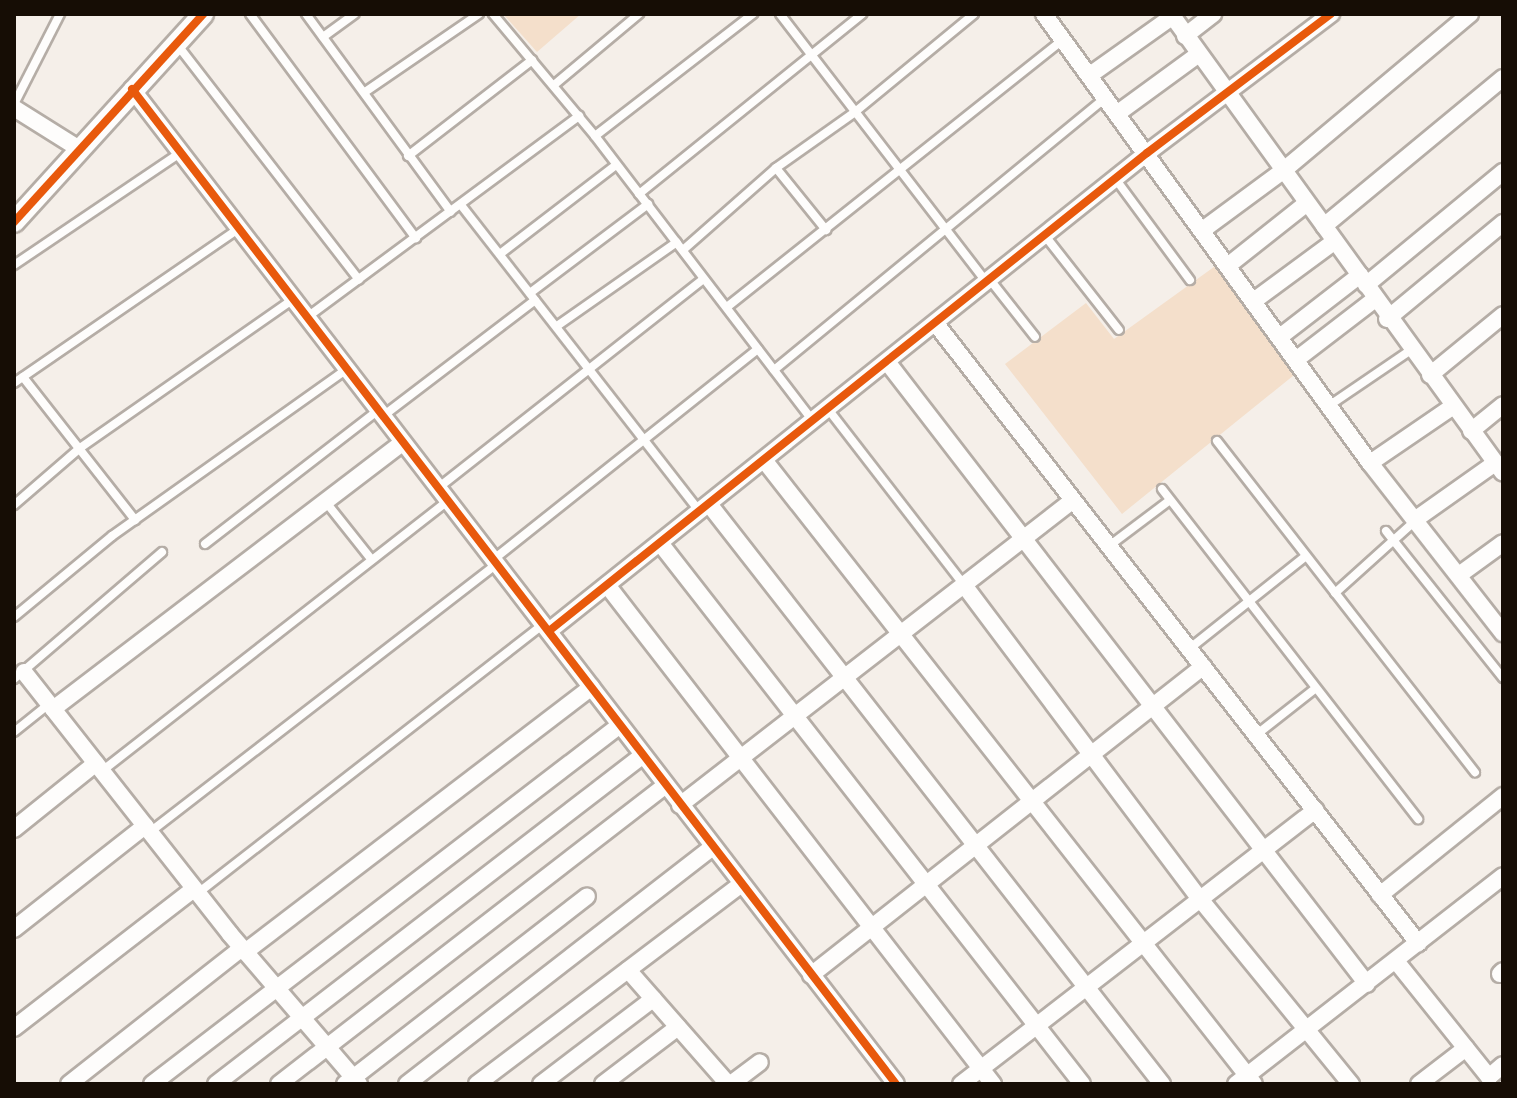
<!DOCTYPE html>
<html>
<head>
<meta charset="utf-8">
<style>
  body { margin:0 }
  #map { position:relative; width:1517px; height:1098px; overflow:hidden; background:#f5efe9; font-family:"PT Sans",sans-serif }
  div>[style] { position:absolute }
  [style*='--x'] { left:calc(var(--x)*1px); top:calc(var(--y)*1px); width:calc(var(--w)*1px); rotate:calc(var(--a)*1deg) }
  .green>* { inset:0; background:#f4dfcb }
  .roads { filter:drop-shadow(2px 0 #b5ada6) drop-shadow(-2px 0 #b5ada6) drop-shadow(0 2px #b5ada6) drop-shadow(0 -2px #b5ada6) }
  .service>* { height:8px; margin:-4px; padding:0 4px; transform-origin:4px; border-radius:4px; background:#fefdfc }
  .minor>* { height:16px; margin:-8px; padding:0 8px; transform-origin:8px; border-radius:8px; background:#fefdfc }
  .tertiary>* { height:20px; margin:-10px; padding:0 10px; transform-origin:10px; border-radius:10px; background:#fefdfc }
  .cycleway>* { height:8px; margin:-4px; padding:0 4px; transform-origin:4px; border-radius:4px; background:#e8590c }
  span { translate:-50% -50%; white-space:nowrap; text-align:center; line-height:1.15; -webkit-text-stroke:8px #faefe4; paint-order:stroke }
  .frame { position:absolute; inset:0; border:16px solid #160d05; pointer-events:none }
</style>
</head>
<body>
<div id="map">
  <div class="green">
    <div style="clip-path:polygon(503px 14px,581px 14px,537px 52px)"></div>
    <div style="clip-path:polygon(1225px 259px,1304px 367px,1122px 514px,1005px 364px,1086px 303px,1114px 339px)"></div>
  </div>
  <div class="roads">
    <div class="service">
      <div style="--x:250;--y:14;--w:279;--a:53.5"></div>
      <div style="--x:306;--y:14;--w:245;--a:53.8"></div>
      <div style="--x:493;--y:14;--w:159;--a:50.1"></div>
      <div style="--x:595;--y:136;--w:359;--a:52.6"></div>
      <div style="--x:780;--y:14;--w:339;--a:52.4"></div>
      <div style="--x:323;--y:37;--w:39;--a:-36"></div>
      <div style="--x:176;--y:43;--w:299;--a:52.3"></div>
      <div style="--x:554;--y:85;--w:111;--a:-39.9"></div>
      <div style="--x:365;--y:92;--w:138;--a:-34.4"></div>
      <div style="--x:14;--y:104;--w:101;--a:-62.9"></div>
      <div style="--x:595;--y:136;--w:200;--a:-37.7"></div>
      <div style="--x:408;--y:156;--w:157;--a:-37.7"></div>
      <div style="--x:776;--y:168;--w:80;--a:51.1"></div>
      <div style="--x:1117;--y:181;--w:123;--a:53.6"></div>
      <div style="--x:639;--y:194;--w:287;--a:-38.9"></div>
      <div style="--x:461;--y:205;--w:388;--a:52.1"></div>
      <div style="--x:1046;--y:237;--w:118;--a:51.9"></div>
      <div style="--x:683;--y:250;--w:124;--a:-41.4"></div>
      <div style="--x:776;--y:168;--w:97;--a:-35.3"></div>
      <div style="--x:855;--y:112;--w:154;--a:-39.5"></div>
      <div style="--x:500;--y:254;--w:146;--a:-37.5"></div>
      <div style="--x:14;--y:265;--w:200;--a:-34"></div>
      <div style="--x:991;--y:281;--w:71;--a:51.8"></div>
      <div style="--x:530;--y:293;--w:148;--a:-37"></div>
      <div style="--x:727;--y:307;--w:429;--a:-38.5"></div>
      <div style="--x:306;--y:318;--w:340;--a:-36.5"></div>
      <div style="--x:557;--y:326;--w:146;--a:-35"></div>
      <div style="--x:774;--y:370;--w:430;--a:-39.4"></div>
      <div style="--x:23;--y:377;--w:182;--a:51.9"></div>
      <div style="--x:14;--y:383;--w:272;--a:-34.5"></div>
      <div style="--x:1330;--y:405;--w:98;--a:-34.2"></div>
      <div style="--x:828;--y:409;--w:222;--a:52.3"></div>
      <div style="--x:383;--y:416;--w:191;--a:-37.3"></div>
      <div style="--x:1217;--y:441;--w:420;--a:52.1"></div>
      <div style="--x:438;--y:488;--w:338;--a:-38.2"></div>
      <div style="--x:1162;--y:489;--w:418;--a:52.2"></div>
      <div style="--x:325;--y:501;--w:75;--a:51.5"></div>
      <div style="--x:14;--y:505;--w:87;--a:-40.8"></div>
      <div style="--x:80;--y:448;--w:259;--a:-34.9"></div>
      <div style="--x:1386;--y:531;--w:188;--a:51.5"></div>
      <div style="--x:205;--y:544;--w:217;--a:-37.7"></div>
      <div style="--x:1109;--y:546;--w:76;--a:-37"></div>
      <div style="--x:494;--y:559;--w:337;--a:-38.5"></div>
      <div style="--x:1335;--y:593;--w:109;--a:-42"></div>
      <div style="--x:14;--y:617;--w:127;--a:-39.6"></div>
      <div style="--x:112;--y:536;--w:287;--a:-35.4"></div>
      <div style="--x:1189;--y:649;--w:149;--a:-38.5"></div>
      <div style="--x:14;--y:679;--w:195;--a:-40.6"></div>
      <div style="--x:14;--y:732;--w:45;--a:-38.7"></div>
      <div style="--x:1256;--y:735;--w:76;--a:-38.1"></div>
      <div style="--x:102;--y:771;--w:438;--a:-38"></div>
      <div style="--x:150;--y:832;--w:438;--a:-37.7"></div>
      <div style="--x:198;--y:893;--w:437;--a:-37.9"></div>
    </div>
    <div class="minor">
      <div style="--x:1044;--y:14;--w:555;--a:54.02"></div>
      <div style="--x:1370;--y:463;--w:216;--a:52"></div>
      <div style="--x:1171;--y:14;--w:566;--a:54.12"></div>
      <div style="--x:1185;--y:36;--w:36;--a:-38"></div>
      <div style="--x:1090;--y:75;--w:102;--a:-35.4"></div>
      <div style="--x:132;--y:89;--w:1254;--a:52.48"></div>
      <div style="--x:14;--y:108;--w:79;--a:32.1"></div>
      <div style="--x:1118;--y:113;--w:100;--a:-36.1"></div>
      <div style="--x:1324;--y:226;--w:232;--a:-39.6"></div>
      <div style="--x:1204;--y:229;--w:99;--a:-36.4"></div>
      <div style="--x:1284;--y:170;--w:243;--a:-40"></div>
      <div style="--x:1230;--y:264;--w:98;--a:-38.4"></div>
      <div style="--x:1366;--y:285;--w:178;--a:-39.5"></div>
      <div style="--x:1255;--y:300;--w:99;--a:-36.4"></div>
      <div style="--x:1387;--y:319;--w:151;--a:-39.6"></div>
      <div style="--x:936;--y:324;--w:785;--a:52.09"></div>
      <div style="--x:1281;--y:336;--w:100;--a:-37.7"></div>
      <div style="--x:1297;--y:359;--w:97;--a:-37.5"></div>
      <div style="--x:888;--y:363;--w:784;--a:52.36"></div>
      <div style="--x:1430;--y:375;--w:94;--a:-39.4"></div>
      <div style="--x:1471;--y:431;--w:41;--a:-39.1"></div>
      <div style="--x:764;--y:460;--w:793;--a:51.86"></div>
      <div style="--x:1370;--y:463;--w:99;--a:-34.3"></div>
      <div style="--x:709;--y:504;--w:736;--a:52.01"></div>
      <div style="--x:1416;--y:519;--w:97;--a:-35.3"></div>
      <div style="--x:660;--y:543;--w:686;--a:52.04"></div>
      <div style="--x:1459;--y:575;--w:54;--a:-36"></div>
      <div style="--x:607;--y:585;--w:631;--a:52.28"></div>
      <div style="--x:964;--y:585;--w:393;--a:53.1"></div>
      <div style="--x:1200;--y:899;--w:239;--a:50.8"></div>
      <div style="--x:549;--y:631;--w:766;--a:-38.64"></div>
      <div style="--x:1147;--y:153;--w:231;--a:-37.1"></div>
      <div style="--x:24;--y:672;--w:333;--a:51.8"></div>
      <div style="--x:230;--y:934;--w:198;--a:49.3"></div>
      <div style="--x:53;--y:709;--w:439;--a:-37.3"></div>
      <div style="--x:680;--y:805;--w:497;--a:-37.8"></div>
      <div style="--x:14;--y:829;--w:105;--a:-38.8"></div>
      <div style="--x:1380;--y:895;--w:158;--a:-38.8"></div>
      <div style="--x:14;--y:929;--w:167;--a:-38.2"></div>
      <div style="--x:245;--y:952;--w:436;--a:-37.4"></div>
      <div style="--x:1396;--y:961;--w:149;--a:51.3"></div>
      <div style="--x:1489;--y:1077;--w:18;--a:-41"></div>
      <div style="--x:628;--y:970;--w:152;--a:48.7"></div>
      <div style="--x:1500;--y:974;--w:4;--a:-45"></div>
      <div style="--x:811;--y:975;--w:499;--a:-38.2"></div>
      <div style="--x:14;--y:1028;--w:227;--a:-37.7"></div>
      <div style="--x:69;--y:1084;--w:220;--a:-38.2"></div>
      <div style="--x:152;--y:1084;--w:590;--a:-37.49"></div>
      <div style="--x:216;--y:1084;--w:539;--a:-37.61"></div>
      <div style="--x:279;--y:1084;--w:489;--a:-37.7"></div>
      <div style="--x:345;--y:1084;--w:306;--a:-37.8"></div>
      <div style="--x:407;--y:1084;--w:387;--a:-37.8"></div>
      <div style="--x:477;--y:1084;--w:331;--a:-37.1"></div>
      <div style="--x:541;--y:1084;--w:141;--a:-37.2"></div>
      <div style="--x:603;--y:1084;--w:94;--a:-37.2"></div>
      <div style="--x:731;--y:1084;--w:36;--a:-37"></div>
      <div style="--x:961;--y:1084;--w:448;--a:-37.7"></div>
      <div style="--x:1236;--y:1084;--w:338;--a:-37.9"></div>
      <div style="--x:1419;--y:1084;--w:59;--a:-37.5"></div>
    </div>
    <div class="tertiary">
      <div style="--x:14;--y:222;--w:281;--a:-47.7"></div>
    </div>
  </div>
  <div class="cycleway">
    <div style="--x:132;--y:89;--w:1254;--a:52.48"></div>
    <div style="--x:14;--y:222;--w:281;--a:-47.7"></div>
    <div style="--x:549;--y:631;--w:766;--a:-38.64"></div>
    <div style="--x:1147;--y:153;--w:231;--a:-37.1"></div>
  </div>
  <div class="frame"></div>
</div>
</body>
</html>
